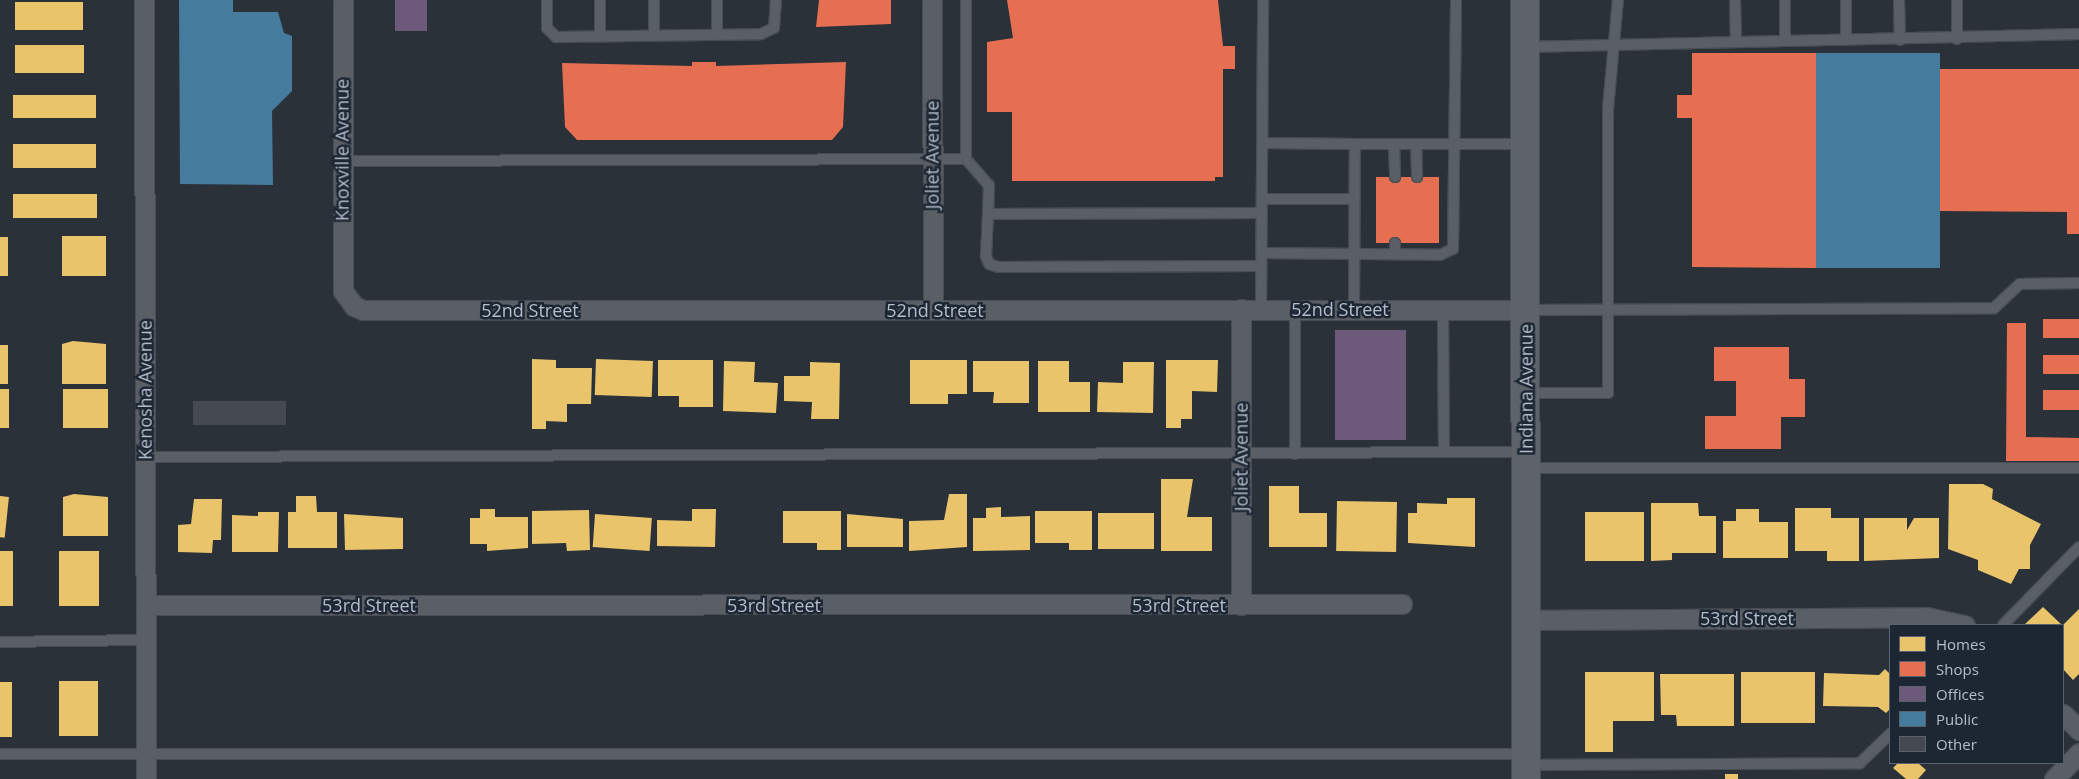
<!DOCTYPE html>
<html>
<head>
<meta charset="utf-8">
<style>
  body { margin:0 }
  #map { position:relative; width:2079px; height:779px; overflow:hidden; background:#2a3138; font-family:"Open Sans",sans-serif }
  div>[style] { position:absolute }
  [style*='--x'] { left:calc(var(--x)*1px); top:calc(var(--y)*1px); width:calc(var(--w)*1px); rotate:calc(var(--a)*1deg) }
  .homes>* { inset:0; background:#e9c46a; transform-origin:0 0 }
  .shops>* { inset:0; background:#e76f51; transform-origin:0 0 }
  .offices>* { inset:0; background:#6d597a; transform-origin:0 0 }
  .public>* { inset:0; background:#457b9d; transform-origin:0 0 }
  .building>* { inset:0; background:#444a50; transform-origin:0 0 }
  .roads { filter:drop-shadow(1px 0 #484d53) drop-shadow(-1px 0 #484d53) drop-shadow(0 1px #484d53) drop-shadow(0 -1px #484d53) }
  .lane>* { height:10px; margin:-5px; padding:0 5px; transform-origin:5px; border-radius:5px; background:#5a5f66 }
  .street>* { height:19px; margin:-9.5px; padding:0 9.5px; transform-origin:9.5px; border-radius:9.5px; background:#5a5f66 }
  .secondary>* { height:28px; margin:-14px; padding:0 14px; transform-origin:14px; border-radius:14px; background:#5e636a }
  span { translate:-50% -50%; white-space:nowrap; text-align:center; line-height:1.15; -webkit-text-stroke:5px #1d2733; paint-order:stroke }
  .street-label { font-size:18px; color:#b4bdc9 }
  .legend { position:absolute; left:1889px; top:624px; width:175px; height:140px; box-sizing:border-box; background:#1d2733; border:1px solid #59636f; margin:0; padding:6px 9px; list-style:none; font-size:15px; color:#b4bdc9 }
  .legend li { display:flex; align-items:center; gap:10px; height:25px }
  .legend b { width:25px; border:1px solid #59636f }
</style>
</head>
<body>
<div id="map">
  <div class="homes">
    <div style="left:15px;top:2px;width:68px;height:28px"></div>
    <div style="left:15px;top:45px;width:69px;height:28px"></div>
    <div style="left:13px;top:95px;width:83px;height:23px"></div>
    <div style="left:13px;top:144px;width:83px;height:24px"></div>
    <div style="left:13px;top:194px;width:84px;height:24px"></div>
    <div style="left:62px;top:236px;width:44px;height:40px"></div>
    <div style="left:0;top:237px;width:8px;height:39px"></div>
    <div style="clip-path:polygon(73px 341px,106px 344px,106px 384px,62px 384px,62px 344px)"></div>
    <div style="left:0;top:345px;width:8px;height:39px"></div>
    <div style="clip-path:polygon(532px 359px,556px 360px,556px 368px,592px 368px,591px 404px,567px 404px,567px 422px,546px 421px,546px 429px,532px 429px)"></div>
    <div style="left:596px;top:359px;width:57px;height:36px;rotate:2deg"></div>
    <div style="clip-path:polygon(658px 360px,713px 360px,713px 407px,679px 407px,679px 396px,658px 396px)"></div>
    <div style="clip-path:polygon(910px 360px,967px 360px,967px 394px,948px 394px,948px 404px,910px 404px)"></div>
    <div style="clip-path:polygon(1166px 360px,1218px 360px,1217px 392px,1192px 391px,1192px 419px,1181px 419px,1181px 428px,1166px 428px)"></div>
    <div style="clip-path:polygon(724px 361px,755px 362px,754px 382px,778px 383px,776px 413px,723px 411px)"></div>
    <div style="clip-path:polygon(973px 361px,1029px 361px,1029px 403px,993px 403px,994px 392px,973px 392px)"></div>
    <div style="clip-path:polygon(1038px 361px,1069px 361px,1069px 382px,1090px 382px,1090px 412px,1038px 412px)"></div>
    <div style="clip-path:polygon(810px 362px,840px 363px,839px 419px,811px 419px,812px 402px,784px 401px,784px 376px,810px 376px)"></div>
    <div style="clip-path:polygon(1123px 362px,1154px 362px,1153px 413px,1097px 412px,1098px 382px,1123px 383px)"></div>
    <div style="left:0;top:389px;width:9px;height:39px"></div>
    <div style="left:63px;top:389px;width:45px;height:39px"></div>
    <div style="clip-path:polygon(1161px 479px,1193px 479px,1187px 517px,1212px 517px,1212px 551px,1161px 551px)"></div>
    <div style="clip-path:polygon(1949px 484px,1983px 484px,1993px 489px,1992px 499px,2041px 524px,2030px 545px,2030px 569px,2019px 569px,2011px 584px,1978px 570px,1978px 560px,1948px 549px)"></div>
    <div style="clip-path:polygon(1269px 486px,1299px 486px,1299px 513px,1327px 513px,1327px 547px,1269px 547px)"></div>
    <div style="clip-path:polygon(74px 494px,108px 497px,108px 536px,63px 536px,63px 497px)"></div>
    <div style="clip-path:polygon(949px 494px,967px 494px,967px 547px,909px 551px,909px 521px,944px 520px)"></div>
    <div style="left:0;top:496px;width:9px;height:41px;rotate:6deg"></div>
    <div style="clip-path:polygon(296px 496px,316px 496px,317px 512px,337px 512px,337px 548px,288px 548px,288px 512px,296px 512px)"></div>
    <div style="clip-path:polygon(1447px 498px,1475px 498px,1475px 547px,1408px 543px,1408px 513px,1417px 513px,1417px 503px,1447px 504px)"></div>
    <div style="clip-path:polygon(194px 499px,222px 499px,221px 540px,213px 540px,212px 553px,178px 552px,178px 525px,191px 524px)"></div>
    <div style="left:1337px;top:501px;width:60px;height:50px;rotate:1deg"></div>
    <div style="clip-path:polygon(1651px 503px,1698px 503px,1699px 516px,1716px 516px,1716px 553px,1672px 553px,1672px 560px,1651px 561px)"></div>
    <div style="clip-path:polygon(1001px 507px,1001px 517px,1030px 516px,1030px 550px,973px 551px,973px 518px,986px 518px,986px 508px)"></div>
    <div style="clip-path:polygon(1795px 508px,1831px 508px,1831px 518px,1859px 518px,1859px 561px,1827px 561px,1827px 551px,1795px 551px)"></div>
    <div style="clip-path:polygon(480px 509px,495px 509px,495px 517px,528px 517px,528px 548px,487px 551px,487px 544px,470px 544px,470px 518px,480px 518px)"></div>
    <div style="clip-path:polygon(692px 509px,716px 509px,715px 547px,657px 546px,657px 520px,692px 521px)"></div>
    <div style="clip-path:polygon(1736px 509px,1759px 509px,1759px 522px,1788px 522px,1788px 558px,1723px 558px,1723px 521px,1736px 521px)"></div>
    <div style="clip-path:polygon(589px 510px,590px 550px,567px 551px,566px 543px,532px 544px,532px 511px)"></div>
    <div style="clip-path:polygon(783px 511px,841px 511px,841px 550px,817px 550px,817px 543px,783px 543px)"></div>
    <div style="clip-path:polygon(1035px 511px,1092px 511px,1092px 550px,1069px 550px,1069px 543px,1035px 543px)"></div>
    <div style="clip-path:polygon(258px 512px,279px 512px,278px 552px,232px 552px,232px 515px,258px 516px)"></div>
    <div style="left:1585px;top:512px;width:59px;height:49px"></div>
    <div style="left:1098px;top:513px;width:56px;height:36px"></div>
    <div style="clip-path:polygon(344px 514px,403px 518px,403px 549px,345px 550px)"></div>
    <div style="left:595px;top:514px;width:57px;height:33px;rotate:4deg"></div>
    <div style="clip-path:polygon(847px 514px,903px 519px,903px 547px,847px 547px)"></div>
    <div style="clip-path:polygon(1864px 518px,1907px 518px,1907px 530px,1914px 518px,1939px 518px,1939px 558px,1864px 561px)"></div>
    <div style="left:0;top:551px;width:13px;height:55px"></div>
    <div style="left:59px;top:551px;width:40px;height:55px"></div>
    <div style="clip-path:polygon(2043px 607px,2062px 625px,2024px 625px)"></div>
    <div style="clip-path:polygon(2079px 609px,2079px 674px,2073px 680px,2063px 669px,2063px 625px)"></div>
    <div style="clip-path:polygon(1885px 669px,1890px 674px,1890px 709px,1886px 713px,1878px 707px,1823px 706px,1824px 673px,1879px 675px)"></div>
    <div style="clip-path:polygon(1585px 672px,1654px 672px,1654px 721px,1613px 721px,1613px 752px,1585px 752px)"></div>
    <div style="left:1741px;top:672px;width:74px;height:51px"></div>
    <div style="clip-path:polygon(1660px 674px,1734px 674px,1734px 726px,1677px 726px,1676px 715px,1661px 715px)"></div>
    <div style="left:59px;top:681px;width:39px;height:55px"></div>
    <div style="left:0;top:682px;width:12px;height:55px"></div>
    <div style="clip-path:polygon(1898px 763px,1918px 763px,1926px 770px,1918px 779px,1906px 779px,1893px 768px)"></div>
    <div style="left:1725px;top:774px;width:13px;height:5px"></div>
  </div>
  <div class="shops">
    <div style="clip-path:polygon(819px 0,891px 0,891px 24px,816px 27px)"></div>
    <div style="clip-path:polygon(1007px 0,1218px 0,1223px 46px,1235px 46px,1235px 69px,1223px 69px,1223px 177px,1215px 177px,1215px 181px,1012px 181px,1012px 112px,987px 112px,987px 42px,1013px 38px)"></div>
    <div style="clip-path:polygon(1692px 53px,1816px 53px,1816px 268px,1692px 267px,1692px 118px,1677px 118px,1677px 95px,1692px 95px)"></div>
    <div style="clip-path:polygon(692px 62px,716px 62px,716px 66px,846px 62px,843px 127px,832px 140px,577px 140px,565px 127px,562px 63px,692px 66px)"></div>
    <div style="clip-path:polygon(1940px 69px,2079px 69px,2079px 234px,2067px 234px,2067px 212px,1940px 211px)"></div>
    <div style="left:1376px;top:177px;width:63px;height:66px"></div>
    <div style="left:2043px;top:319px;width:36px;height:19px"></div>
    <div style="clip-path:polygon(2007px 323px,2026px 323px,2026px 437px,2079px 438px,2079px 461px,2006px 461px)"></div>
    <div style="clip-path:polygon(1714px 347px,1789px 347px,1789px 379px,1805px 379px,1805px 417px,1781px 417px,1781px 449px,1705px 449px,1705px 416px,1736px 416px,1736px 381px,1714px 381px)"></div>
    <div style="left:2043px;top:355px;width:36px;height:19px"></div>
    <div style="left:2043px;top:390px;width:36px;height:20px"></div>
  </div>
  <div class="offices">
    <div style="left:395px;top:0;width:32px;height:31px"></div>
    <div style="left:1335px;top:330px;width:71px;height:110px"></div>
  </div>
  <div class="public">
    <div style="clip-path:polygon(179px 0,233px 0,233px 12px,278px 12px,284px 33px,292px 36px,292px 91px,272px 111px,273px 185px,180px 184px)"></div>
    <div style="left:1816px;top:53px;width:124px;height:215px"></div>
  </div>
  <div class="building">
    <div style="left:193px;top:401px;width:93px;height:24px"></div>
  </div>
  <div class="roads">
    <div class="lane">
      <div style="--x:547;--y:0;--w:28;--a:90"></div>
      <div style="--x:547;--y:28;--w:13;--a:45"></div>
      <div style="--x:556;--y:37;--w:205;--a:-0.8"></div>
      <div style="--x:761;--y:34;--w:14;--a:-25"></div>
      <div style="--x:774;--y:28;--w:28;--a:-86"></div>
      <div style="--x:600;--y:0;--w:36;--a:90"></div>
      <div style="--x:654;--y:0;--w:35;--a:90"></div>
      <div style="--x:717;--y:0;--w:34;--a:90"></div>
      <div style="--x:1735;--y:0;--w:41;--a:88.6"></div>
      <div style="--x:1846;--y:0;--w:40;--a:90"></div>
      <div style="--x:1899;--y:0;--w:40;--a:88.6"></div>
      <div style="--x:1957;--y:0;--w:39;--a:90"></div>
      <div style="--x:1785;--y:40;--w:40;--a:-90"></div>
      <div style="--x:1525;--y:47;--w:554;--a:-1.34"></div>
      <div style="--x:1263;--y:143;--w:92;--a:0.6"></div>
      <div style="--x:1394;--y:144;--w:33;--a:88"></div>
      <div style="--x:1416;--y:144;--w:33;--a:88"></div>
      <div style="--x:966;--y:159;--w:35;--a:49"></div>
      <div style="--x:989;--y:185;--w:29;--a:92"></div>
      <div style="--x:342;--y:161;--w:624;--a:-0.18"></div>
      <div style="--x:966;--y:159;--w:159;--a:-90"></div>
      <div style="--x:1263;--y:199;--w:91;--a:0"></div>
      <div style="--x:1262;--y:253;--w:178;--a:0.6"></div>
      <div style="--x:1440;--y:255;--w:14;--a:-25"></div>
      <div style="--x:1453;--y:249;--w:249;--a:-89.3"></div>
      <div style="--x:1395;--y:254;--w:11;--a:-90"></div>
      <div style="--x:1261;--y:266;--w:263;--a:179.8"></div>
      <div style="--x:998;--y:267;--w:9;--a:-162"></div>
      <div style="--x:989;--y:264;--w:9;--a:-111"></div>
      <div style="--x:986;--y:256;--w:42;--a:-87.3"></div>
      <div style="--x:988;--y:214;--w:274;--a:-0.2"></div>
      <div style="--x:1261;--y:309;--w:309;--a:-89.6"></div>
      <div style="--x:1295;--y:309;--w:145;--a:90"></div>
      <div style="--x:1354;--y:309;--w:165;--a:-89.7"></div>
      <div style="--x:1355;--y:144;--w:168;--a:0"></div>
      <div style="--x:1443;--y:309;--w:143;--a:89.6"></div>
      <div style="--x:1527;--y:310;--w:467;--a:-0.2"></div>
      <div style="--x:1994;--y:308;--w:35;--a:-43"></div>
      <div style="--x:2020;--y:284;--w:59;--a:-1"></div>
      <div style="--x:1527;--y:393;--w:81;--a:0"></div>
      <div style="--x:1608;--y:393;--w:284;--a:-90"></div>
      <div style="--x:1608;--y:109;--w:109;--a:-84.8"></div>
      <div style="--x:145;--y:457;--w:1379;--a:-0.21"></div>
      <div style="--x:1527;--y:468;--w:552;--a:0"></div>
      <div style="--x:2003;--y:625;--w:109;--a:-45.7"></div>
      <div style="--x:0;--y:642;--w:146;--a:-0.8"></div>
      <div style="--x:0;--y:754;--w:1524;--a:0"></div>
      <div style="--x:1527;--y:765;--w:333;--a:-0.3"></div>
      <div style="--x:1860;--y:763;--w:42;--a:-44"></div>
    </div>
    <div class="street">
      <div style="--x:144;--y:0;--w:779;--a:89.85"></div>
      <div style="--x:343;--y:0;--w:291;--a:90"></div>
      <div style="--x:343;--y:291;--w:19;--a:54"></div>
      <div style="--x:354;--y:306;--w:10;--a:24"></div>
      <div style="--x:363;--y:310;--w:1163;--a:0"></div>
      <div style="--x:932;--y:0;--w:310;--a:89.8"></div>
      <div style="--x:146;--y:605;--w:1256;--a:-0.05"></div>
      <div style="--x:1241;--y:605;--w:296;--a:-90"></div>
      <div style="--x:1526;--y:620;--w:400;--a:-0.4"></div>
      <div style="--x:1926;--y:617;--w:40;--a:12"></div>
      <div style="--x:2063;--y:714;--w:23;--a:45"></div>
      <div style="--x:2054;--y:779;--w:36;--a:-46"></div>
    </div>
    <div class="secondary">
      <div style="--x:1525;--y:0;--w:779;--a:89.93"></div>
    </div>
  </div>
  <div class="street-label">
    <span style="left:342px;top:150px;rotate:-90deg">Knoxville Avenue</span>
    <span style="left:932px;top:155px;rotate:-90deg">Joliet Avenue</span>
    <span style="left:1340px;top:309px">52nd Street</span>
    <span style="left:530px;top:310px">52nd Street</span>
    <span style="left:935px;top:310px">52nd Street</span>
    <span style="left:1526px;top:389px;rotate:-90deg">Indiana Avenue</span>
    <span style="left:145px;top:390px;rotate:-90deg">Kenosha Avenue</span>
    <span style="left:1241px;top:457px;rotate:-90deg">Joliet Avenue</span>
    <span style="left:369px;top:605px">53rd Street</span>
    <span style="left:774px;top:605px">53rd Street</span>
    <span style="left:1179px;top:605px">53rd Street</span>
    <span style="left:1747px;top:618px">53rd Street</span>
  </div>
  <ul class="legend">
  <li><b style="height:14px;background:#e9c46a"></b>Homes</li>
  <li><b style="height:14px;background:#e76f51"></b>Shops</li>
  <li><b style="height:14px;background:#6d597a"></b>Offices</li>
  <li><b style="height:14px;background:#457b9d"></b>Public</li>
  <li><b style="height:14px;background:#444a50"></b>Other</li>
  </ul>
</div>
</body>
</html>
